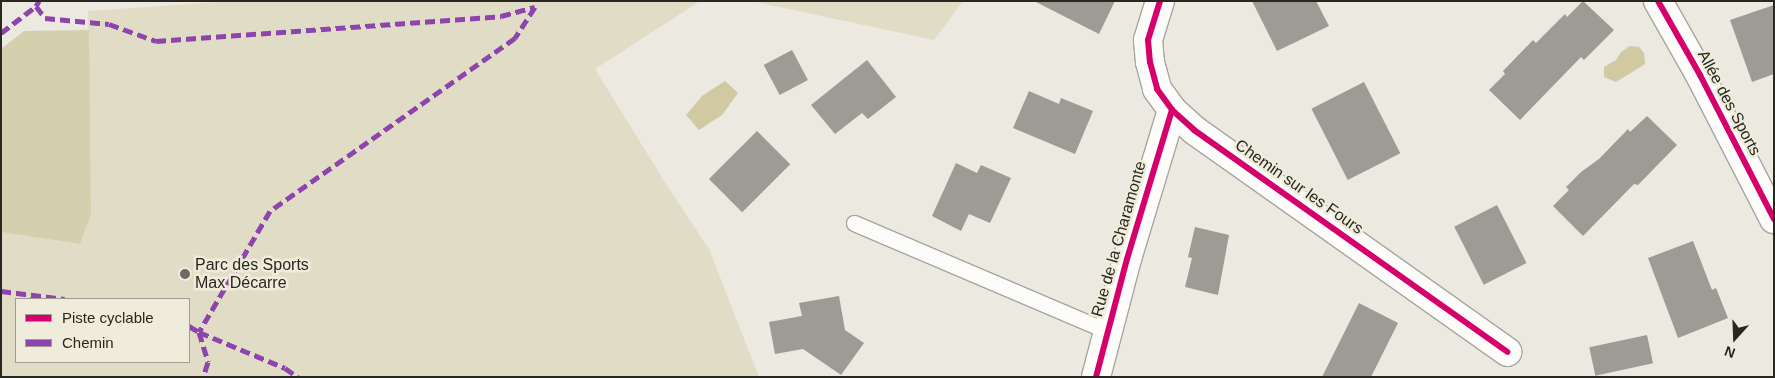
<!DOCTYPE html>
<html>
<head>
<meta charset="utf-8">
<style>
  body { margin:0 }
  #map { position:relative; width:1775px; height:378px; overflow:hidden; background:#ebe9e0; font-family:Arial,sans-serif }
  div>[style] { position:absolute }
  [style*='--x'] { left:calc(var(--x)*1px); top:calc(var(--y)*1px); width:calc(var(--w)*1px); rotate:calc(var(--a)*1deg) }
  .green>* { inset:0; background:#e1dcc6 }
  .forest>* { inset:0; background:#d6cfae }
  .water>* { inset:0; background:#d1c9a2 }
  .building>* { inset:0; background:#9c9b94; transform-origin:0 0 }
  .roads { filter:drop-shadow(1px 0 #a7a59e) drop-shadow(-1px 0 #a7a59e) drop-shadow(0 1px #a7a59e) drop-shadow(0 -1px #a7a59e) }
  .lane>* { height:15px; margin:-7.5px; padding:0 7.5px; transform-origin:7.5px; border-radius:7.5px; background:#fcfcfa }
  .street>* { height:28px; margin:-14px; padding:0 14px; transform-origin:14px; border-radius:14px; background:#fcfcfa }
  .quiet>* { height:5px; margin-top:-2.5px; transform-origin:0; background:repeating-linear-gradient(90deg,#8e44ad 0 10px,transparent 0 15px) }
  .cycleway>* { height:6px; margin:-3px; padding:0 3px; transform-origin:3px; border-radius:3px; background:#d6006c }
  .dots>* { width:14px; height:14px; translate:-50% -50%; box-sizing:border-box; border:2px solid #f0ecdb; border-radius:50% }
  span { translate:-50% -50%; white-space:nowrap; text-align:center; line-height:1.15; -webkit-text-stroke:5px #f0ecdb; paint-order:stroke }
  .street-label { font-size:16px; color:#282720 }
  .poi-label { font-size:16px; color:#282720 }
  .left { translate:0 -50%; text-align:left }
  .frame { position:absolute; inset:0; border:2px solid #282720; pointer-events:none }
  .legend { position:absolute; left:15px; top:298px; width:175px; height:65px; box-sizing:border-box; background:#f0ecdb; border:1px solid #a09d90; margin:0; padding:6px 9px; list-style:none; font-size:15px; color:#282720 }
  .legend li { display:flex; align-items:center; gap:10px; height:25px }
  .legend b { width:25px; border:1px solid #a09d90 }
  .north { position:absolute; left:1710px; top:313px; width:50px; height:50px; -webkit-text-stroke:4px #f0ecdb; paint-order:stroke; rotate:200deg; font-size:14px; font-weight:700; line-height:20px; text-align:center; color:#282720 }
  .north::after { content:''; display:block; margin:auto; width:18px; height:22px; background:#282720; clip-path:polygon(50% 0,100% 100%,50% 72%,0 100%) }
</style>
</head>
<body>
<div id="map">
  <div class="green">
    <div style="clip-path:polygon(evenodd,233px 1px,700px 1px,595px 69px,666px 184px,709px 249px,759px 377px,1px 377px,1px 232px,79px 244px,91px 215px,88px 11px,233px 1px,16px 299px,189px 299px,189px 362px,16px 362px,16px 299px)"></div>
    <div style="clip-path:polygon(752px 1px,963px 1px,934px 40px)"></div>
  </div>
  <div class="forest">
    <div style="clip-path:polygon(89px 30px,91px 215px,80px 244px,1px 232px,1px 49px,24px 31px)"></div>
  </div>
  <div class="water">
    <div style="clip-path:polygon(1630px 46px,1639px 47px,1644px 53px,1645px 64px,1616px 82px,1604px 77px,1604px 67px,1616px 60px,1621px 52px)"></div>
    <div style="clip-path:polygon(725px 81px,738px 93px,722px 115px,699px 130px,686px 115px,702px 96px)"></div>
  </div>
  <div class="building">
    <div style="clip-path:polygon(1034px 1px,1115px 1px,1099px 34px)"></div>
    <div style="clip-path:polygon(1252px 1px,1316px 1px,1329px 26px,1277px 51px)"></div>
    <div style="clip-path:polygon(1583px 1px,1614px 30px,1584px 60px,1581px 57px,1520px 120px,1489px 90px,1505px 74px,1503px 71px,1533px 40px,1536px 43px,1565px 14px,1567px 17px)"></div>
    <div style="clip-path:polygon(1774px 5px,1774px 74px,1752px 82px,1730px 20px)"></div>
    <div style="left:792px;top:50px;width:34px;height:32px;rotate:62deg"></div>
    <div style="clip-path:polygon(867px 60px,896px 97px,868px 119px,862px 113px,835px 134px,811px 105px)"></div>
    <div style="left:1364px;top:82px;width:80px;height:59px;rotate:63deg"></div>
    <div style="clip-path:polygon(1029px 91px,1059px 104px,1061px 98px,1093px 111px,1075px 154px,1013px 128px)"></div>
    <div style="clip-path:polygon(1647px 116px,1677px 145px,1638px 185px,1634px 184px,1583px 236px,1553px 206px,1569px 190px,1566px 187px,1581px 172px,1599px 159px,1628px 129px,1630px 132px)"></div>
    <div style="left:757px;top:131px;width:47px;height:68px;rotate:45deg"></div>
    <div style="clip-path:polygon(956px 163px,977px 173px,981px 165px,1011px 178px,990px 223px,969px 214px,961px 231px,932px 216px)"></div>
    <div style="left:1497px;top:205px;width:65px;height:48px;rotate:63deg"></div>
    <div style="clip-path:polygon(1195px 227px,1229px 235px,1218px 295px,1185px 287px,1192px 258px,1188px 257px)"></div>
    <div style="clip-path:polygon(1693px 241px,1712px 290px,1716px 288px,1728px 318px,1678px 338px,1648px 258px)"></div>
    <div style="clip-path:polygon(839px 296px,845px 330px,864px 343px,841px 375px,803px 349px,775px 354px,769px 322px,802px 316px,799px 303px)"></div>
    <div style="clip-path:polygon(1359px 303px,1398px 323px,1371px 377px,1322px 377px)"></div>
    <div style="left:1647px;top:335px;width:29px;height:59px;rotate:78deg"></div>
  </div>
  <div class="roads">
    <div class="lane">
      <div style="--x:854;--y:223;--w:275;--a:23.1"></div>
    </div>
    <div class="street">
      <div style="--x:1160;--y:1;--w:41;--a:107.1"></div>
      <div style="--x:1148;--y:40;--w:22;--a:85"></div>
      <div style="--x:1150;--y:62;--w:28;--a:75"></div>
      <div style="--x:1157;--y:89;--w:26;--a:54"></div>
      <div style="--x:1172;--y:110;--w:30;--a:42"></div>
      <div style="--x:1194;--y:130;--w:384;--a:35.3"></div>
      <div style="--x:1658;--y:1;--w:85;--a:60.4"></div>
      <div style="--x:1700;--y:75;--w:162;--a:62.8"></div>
      <div style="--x:1096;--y:377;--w:122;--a:-75.3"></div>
      <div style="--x:1127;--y:259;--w:156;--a:-73.2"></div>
    </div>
  </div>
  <div class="quiet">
    <div style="--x:36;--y:6;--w:15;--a:53"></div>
    <div style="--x:45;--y:18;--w:64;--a:5.4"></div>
    <div style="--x:109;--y:24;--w:50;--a:19.9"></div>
    <div style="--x:156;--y:41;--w:346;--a:-4.1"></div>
    <div style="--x:501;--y:16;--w:35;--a:-15"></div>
    <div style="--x:535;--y:7;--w:37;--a:123"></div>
    <div style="--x:515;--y:38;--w:300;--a:144.8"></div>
    <div style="--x:270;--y:211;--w:140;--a:120.4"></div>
    <div style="--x:199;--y:332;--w:31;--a:73"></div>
    <div style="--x:208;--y:362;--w:16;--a:108"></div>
    <div style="--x:1;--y:33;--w:44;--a:-37.6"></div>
    <div style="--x:36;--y:6;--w:6;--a:-59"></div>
    <div style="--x:1;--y:291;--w:64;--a:7.2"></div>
    <div style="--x:189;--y:326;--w:12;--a:31"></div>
    <div style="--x:199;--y:332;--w:93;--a:22.7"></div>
    <div style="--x:285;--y:368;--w:16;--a:35"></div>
  </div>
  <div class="cycleway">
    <div style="--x:1160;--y:1;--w:41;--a:107.1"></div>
    <div style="--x:1148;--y:40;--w:22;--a:85"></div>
    <div style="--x:1150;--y:62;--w:28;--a:75"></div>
    <div style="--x:1157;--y:89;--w:26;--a:54"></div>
    <div style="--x:1172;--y:110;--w:30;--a:42"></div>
    <div style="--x:1194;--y:130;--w:384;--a:35.3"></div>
    <div style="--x:1658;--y:1;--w:85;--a:60.4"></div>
    <div style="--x:1700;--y:75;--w:162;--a:62.8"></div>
    <div style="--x:1096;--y:377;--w:122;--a:-75.3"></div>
    <div style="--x:1127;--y:259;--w:156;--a:-73.2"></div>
  </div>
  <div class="dots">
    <div style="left:185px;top:274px;background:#6c6b63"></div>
  </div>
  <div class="street-label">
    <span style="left:1729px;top:103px;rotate:62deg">Allée des Sports</span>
    <span style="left:1299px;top:187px;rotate:35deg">Chemin sur les Fours</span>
    <span style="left:1119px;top:239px;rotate:-74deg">Rue de la Charamonte</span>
  </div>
  <div class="poi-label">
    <span class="left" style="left:195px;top:274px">Parc des Sports<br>Max Décarre</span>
  </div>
  <div class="frame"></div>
  <ul class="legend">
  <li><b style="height:6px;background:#d6006c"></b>Piste cyclable</li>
  <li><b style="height:6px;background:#8e44ad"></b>Chemin</li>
  </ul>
  <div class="north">N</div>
</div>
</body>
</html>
